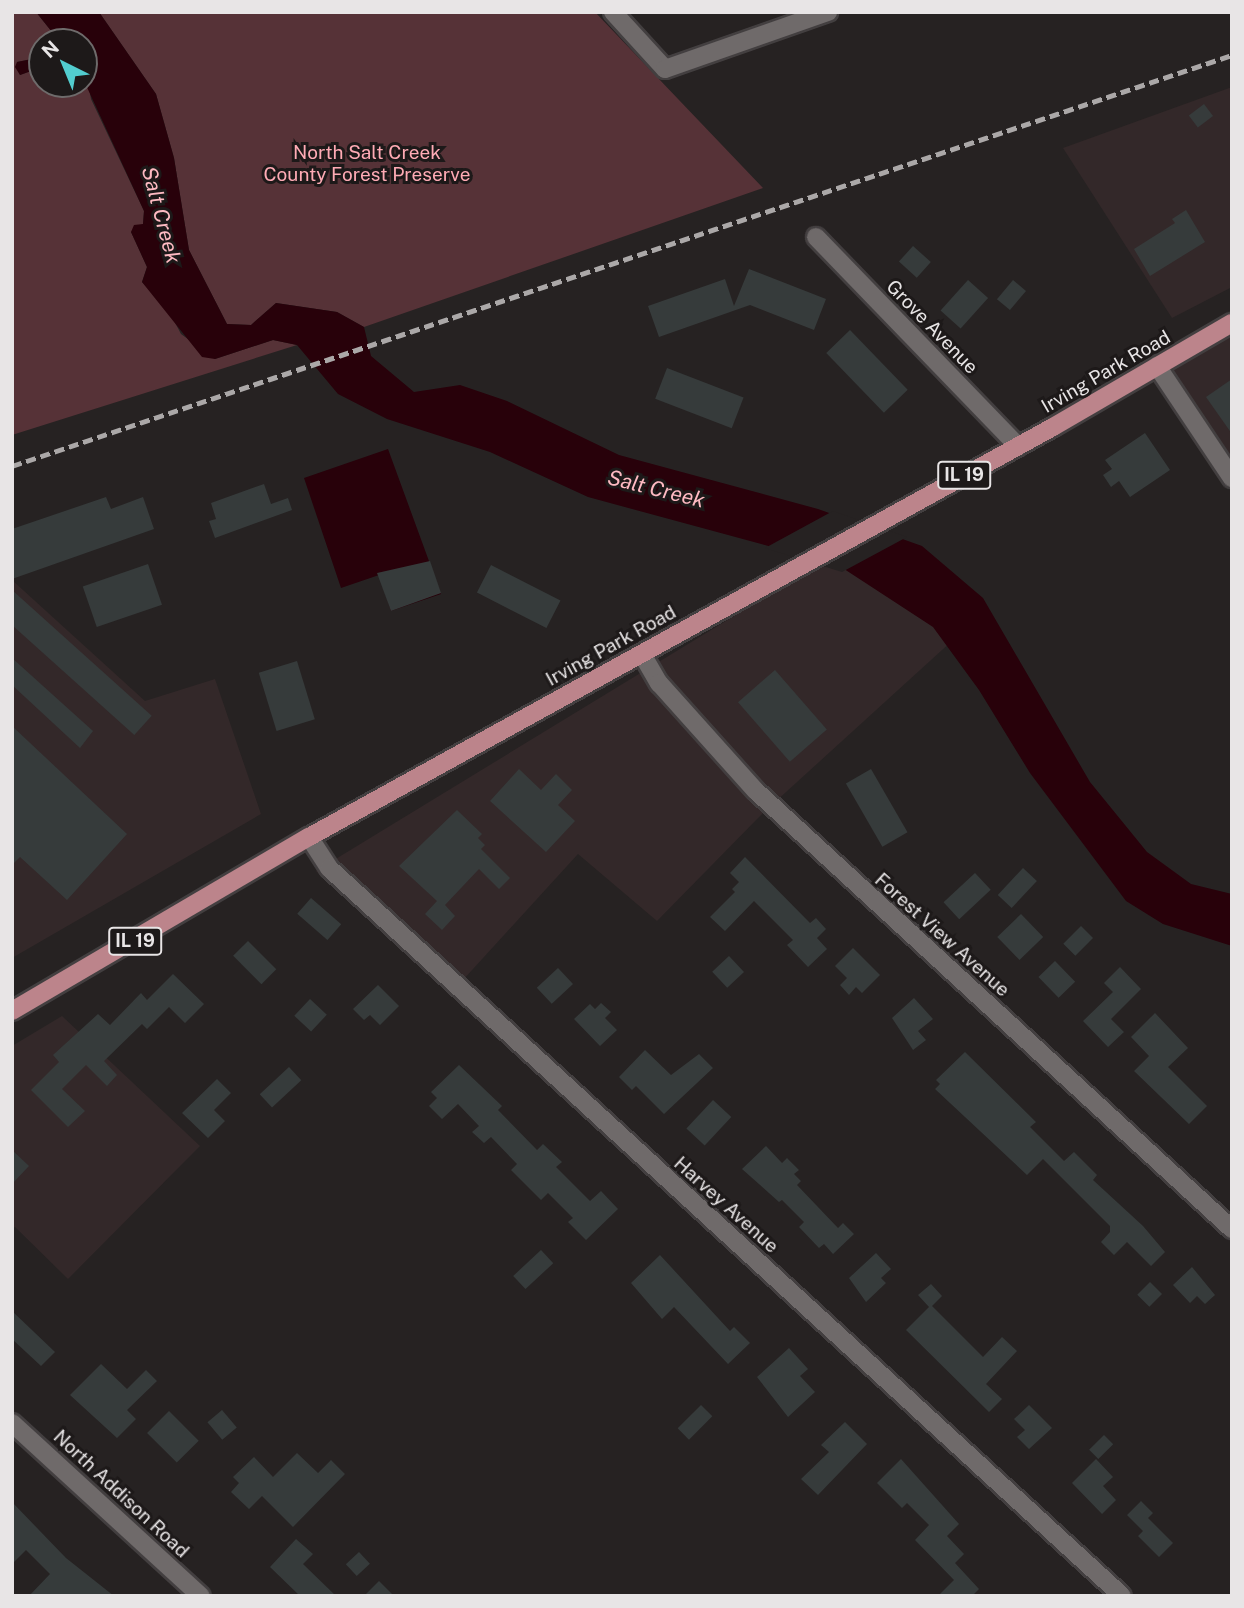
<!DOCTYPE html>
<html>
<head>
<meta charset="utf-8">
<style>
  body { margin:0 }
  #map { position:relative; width:1244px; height:1608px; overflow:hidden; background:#262222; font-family:"Public Sans",sans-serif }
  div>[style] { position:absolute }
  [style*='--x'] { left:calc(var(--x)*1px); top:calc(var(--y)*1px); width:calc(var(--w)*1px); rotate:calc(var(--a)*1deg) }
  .built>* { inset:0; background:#332829 }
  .green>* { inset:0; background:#563237 }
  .water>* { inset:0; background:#28010a }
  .pier>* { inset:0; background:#262222 }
  .building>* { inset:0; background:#363b3b; transform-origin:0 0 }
  .roads { filter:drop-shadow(2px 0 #433f40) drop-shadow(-2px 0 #433f40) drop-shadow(0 2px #433f40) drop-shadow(0 -2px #433f40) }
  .minor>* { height:18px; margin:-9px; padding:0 9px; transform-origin:9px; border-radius:9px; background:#6f6a6a }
  .major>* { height:18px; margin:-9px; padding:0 9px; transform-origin:9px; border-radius:9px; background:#bc848b }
  .rail>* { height:5px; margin-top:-2.5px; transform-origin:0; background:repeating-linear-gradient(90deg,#aba8a8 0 10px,transparent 0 15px) }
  span { translate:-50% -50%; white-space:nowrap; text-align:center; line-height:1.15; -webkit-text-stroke:6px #1d1919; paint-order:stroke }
  .shield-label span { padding:2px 5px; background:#1d1919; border:2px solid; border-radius:5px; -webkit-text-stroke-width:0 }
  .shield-label { font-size:18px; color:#e8e5e6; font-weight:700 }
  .park-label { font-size:19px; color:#ffabb5 }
  .street-label { font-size:19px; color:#e8e5e6 }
  .water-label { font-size:21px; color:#febac2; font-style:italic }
  .frame { position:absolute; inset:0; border:14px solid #e8e5e6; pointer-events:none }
  .north { position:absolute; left:28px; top:28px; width:70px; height:70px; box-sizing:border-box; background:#1d1919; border:2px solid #6e6b6b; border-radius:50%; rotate:317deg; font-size:19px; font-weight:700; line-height:28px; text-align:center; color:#e8e5e6 }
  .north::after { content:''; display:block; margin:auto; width:24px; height:32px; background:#52cdcf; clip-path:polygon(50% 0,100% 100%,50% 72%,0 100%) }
</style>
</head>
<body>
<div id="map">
  <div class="built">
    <div style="clip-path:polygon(1232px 87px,1232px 287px,1172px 318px,1063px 148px)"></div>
    <div style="clip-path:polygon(1232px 326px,1232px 472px,1163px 369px)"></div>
    <div style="clip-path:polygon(834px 555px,964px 630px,763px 813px,657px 921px,578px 854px,452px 992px,316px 871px)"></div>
    <div style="clip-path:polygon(12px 580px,145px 701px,215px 679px,261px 814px,12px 958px)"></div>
    <div style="clip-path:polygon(62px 1016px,200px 1146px,68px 1279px,15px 1227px,12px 1229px,12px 1046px)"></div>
  </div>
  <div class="green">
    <div style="clip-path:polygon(12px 12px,36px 12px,60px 42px,42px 42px,42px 57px,17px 62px,20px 75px,42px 67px,42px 84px,84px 84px,84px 73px,87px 76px,91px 99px,144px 211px,143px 224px,131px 232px,147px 267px,142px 282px,170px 313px,181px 334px,215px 359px,273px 340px,297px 345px,12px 435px)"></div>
    <div style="clip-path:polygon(99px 12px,595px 12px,763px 188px,364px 327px,337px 312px,276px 303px,251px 325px,227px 324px,189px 250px,174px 158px,156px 94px)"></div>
  </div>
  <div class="water">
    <div style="clip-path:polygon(36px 12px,99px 12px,156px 94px,174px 158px,189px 250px,227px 324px,251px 325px,276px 303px,337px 312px,364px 327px,371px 356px,414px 392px,460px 385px,507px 401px,619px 455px,818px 509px,922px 546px,983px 598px,1090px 782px,1147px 852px,1191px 884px,1232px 894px,1232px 946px,1163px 924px,1126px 901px,1030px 773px,979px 690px,933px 627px,838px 565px,588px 497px,490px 452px,387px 419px,338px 394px,297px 345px,273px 340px,215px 359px,202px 357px,142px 282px,147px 267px,131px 232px,134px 225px,143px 224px,144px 211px,85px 83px,84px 42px,60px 42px)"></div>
    <div style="clip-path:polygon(42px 57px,42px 67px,20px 75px,15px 67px,17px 62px)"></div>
    <div style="clip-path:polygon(388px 449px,441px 594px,391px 611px,379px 575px,341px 588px,304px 478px)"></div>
  </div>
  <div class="pier">
    <div style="clip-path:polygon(833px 511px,907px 537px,842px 572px,765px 548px)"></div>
  </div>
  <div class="building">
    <div style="left:1204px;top:104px;width:15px;height:19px;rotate:53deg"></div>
    <div style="clip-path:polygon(1186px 210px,1205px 242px,1150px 276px,1134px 249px,1175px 223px,1172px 219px)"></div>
    <div style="left:913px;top:246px;width:24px;height:21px;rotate:42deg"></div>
    <div style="clip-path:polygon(749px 269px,826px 299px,814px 330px,750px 305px,659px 337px,648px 306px,725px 279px,734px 306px)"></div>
    <div style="left:968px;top:280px;width:27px;height:41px;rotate:42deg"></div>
    <div style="left:1013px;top:280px;width:17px;height:25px;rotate:40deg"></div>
    <div style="left:850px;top:330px;width:83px;height:33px;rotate:46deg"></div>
    <div style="left:667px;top:368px;width:82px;height:33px;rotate:21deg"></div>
    <div style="clip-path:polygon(1232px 379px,1232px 434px,1206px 397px)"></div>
    <div style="clip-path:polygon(1145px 433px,1170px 470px,1130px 497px,1119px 481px,1111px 487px,1103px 475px,1112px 469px,1105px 460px)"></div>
    <div style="clip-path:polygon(264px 484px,271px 504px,288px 498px,292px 510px,215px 538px,209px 521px,216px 519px,211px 503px)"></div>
    <div style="clip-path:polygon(106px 497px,111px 509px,143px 497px,154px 529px,12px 579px,12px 529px)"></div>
    <div style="clip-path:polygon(430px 561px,441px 593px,391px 611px,377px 573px)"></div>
    <div style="left:148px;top:564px;width:43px;height:69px;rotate:71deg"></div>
    <div style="left:491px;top:565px;width:78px;height:31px;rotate:27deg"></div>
    <div style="left:12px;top:590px;width:188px;height:26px;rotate:42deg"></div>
    <div style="clip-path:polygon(12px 658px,93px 731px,80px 748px,12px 685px)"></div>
    <div style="left:297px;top:661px;width:61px;height:40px;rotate:73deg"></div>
    <div style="left:775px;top:670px;width:79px;height:49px;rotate:49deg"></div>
    <div style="clip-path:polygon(12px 726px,127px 834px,67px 900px,20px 857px,12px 865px)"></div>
    <div style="clip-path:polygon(519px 769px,541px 790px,556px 774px,572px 790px,558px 805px,575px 821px,546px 852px,490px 801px)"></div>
    <div style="left:871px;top:769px;width:73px;height:29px;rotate:60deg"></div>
    <div style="clip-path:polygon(457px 810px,482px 834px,478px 838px,485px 845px,481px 849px,510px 878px,499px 889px,479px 869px,445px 905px,455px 916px,442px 930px,425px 914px,437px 901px,399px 866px)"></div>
    <div style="clip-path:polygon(745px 857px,810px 923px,816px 918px,826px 929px,817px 938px,827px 949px,808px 967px,787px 945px,793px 940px,754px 901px,725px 931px,710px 917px,735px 892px,732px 889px,739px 882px,730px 873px)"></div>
    <div style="left:1023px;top:868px;width:19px;height:37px;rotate:43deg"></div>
    <div style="left:975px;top:873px;width:23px;height:43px;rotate:47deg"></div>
    <div style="left:311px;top:898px;width:40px;height:21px;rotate:41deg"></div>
    <div style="left:1021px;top:914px;width:32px;height:33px;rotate:46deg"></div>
    <div style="left:1081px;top:926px;width:17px;height:25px;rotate:45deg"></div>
    <div style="left:248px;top:941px;width:40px;height:21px;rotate:45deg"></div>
    <div style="clip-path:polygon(853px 948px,880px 975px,862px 993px,856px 987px,849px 995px,840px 985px,847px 978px,835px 966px)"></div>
    <div style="left:729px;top:956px;width:22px;height:23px;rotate:47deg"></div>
    <div style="left:1055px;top:961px;width:29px;height:23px;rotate:46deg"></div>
    <div style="clip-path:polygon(1120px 967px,1141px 989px,1111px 1019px,1124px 1032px,1108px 1047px,1083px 1021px,1113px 992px,1104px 983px)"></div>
    <div style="left:558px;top:968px;width:22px;height:29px;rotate:47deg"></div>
    <div style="clip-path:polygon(173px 974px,204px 1004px,185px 1023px,169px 1007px,147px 1029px,142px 1024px,104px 1061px,117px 1075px,107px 1086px,86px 1065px,62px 1089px,85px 1111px,68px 1127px,31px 1090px,59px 1062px,53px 1055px,98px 1014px,110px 1025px,141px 993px,147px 1000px)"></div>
    <div style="clip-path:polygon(378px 985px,399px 1006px,380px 1025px,370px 1015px,364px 1020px,353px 1009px)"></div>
    <div style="clip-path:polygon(914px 998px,933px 1019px,918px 1031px,926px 1040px,913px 1050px,892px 1018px)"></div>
    <div style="left:310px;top:999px;width:23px;height:23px;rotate:43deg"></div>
    <div style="clip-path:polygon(601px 1003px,611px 1012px,605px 1018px,617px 1030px,600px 1046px,574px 1019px,590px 1004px,595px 1009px)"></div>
    <div style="clip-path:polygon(1155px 1013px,1188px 1048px,1168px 1067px,1207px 1106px,1189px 1124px,1134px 1071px,1149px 1056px,1131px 1037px)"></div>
    <div style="clip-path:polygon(645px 1050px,671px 1075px,699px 1054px,713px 1068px,664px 1114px,636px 1086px,632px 1090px,619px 1077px)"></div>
    <div style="clip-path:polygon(965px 1052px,1036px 1122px,1030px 1127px,1064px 1161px,1074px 1152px,1097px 1175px,1093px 1180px,1143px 1226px,1165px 1252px,1151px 1266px,1127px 1242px,1114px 1255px,1101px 1242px,1110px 1232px,1110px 1226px,1043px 1159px,1027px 1175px,935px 1089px,940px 1084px,936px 1080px)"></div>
    <div style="clip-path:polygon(459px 1065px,502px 1106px,498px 1110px,537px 1150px,543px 1144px,562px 1162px,556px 1167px,590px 1201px,601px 1191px,618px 1209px,586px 1240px,568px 1222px,573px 1218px,548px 1193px,541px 1200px,511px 1170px,517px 1164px,491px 1137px,484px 1143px,472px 1132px,479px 1126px,458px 1104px,442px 1119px,429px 1106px,437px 1098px,431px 1092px)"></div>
    <div style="left:289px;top:1067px;width:18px;height:40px;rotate:47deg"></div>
    <div style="clip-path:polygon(217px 1079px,231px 1093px,214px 1110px,225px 1121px,208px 1138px,182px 1113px)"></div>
    <div style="left:713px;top:1100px;width:25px;height:39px;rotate:43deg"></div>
    <div style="clip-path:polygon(766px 1146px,782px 1163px,787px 1158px,799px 1170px,794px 1174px,801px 1181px,797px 1185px,838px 1228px,843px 1223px,854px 1234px,833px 1254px,824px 1244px,819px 1248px,799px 1227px,804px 1222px,782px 1200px,779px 1202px,742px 1169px)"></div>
    <div style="clip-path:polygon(12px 1150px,29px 1166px,12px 1184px)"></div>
    <div style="left:541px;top:1250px;width:18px;height:38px;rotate:47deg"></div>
    <div style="clip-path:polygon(876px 1253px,891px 1269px,881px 1278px,886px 1283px,866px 1302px,849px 1278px)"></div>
    <div style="clip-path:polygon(660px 1255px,730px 1331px,734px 1327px,750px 1343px,728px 1364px,674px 1307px,662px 1319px,631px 1283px)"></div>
    <div style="clip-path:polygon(1192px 1267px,1215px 1295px,1205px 1304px,1197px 1296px,1190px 1303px,1173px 1285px)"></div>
    <div style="left:1150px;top:1282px;width:17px;height:18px;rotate:45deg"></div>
    <div style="clip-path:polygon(931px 1284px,942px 1296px,932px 1306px,983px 1357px,1002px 1337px,1017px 1351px,986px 1384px,1002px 1399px,989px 1412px,906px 1330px,929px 1307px,918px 1295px)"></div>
    <div style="clip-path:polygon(12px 1311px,55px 1352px,41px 1366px,12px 1339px)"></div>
    <div style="clip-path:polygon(789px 1348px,808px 1369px,800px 1376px,815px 1392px,788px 1417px,757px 1377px)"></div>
    <div style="clip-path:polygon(101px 1364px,127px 1389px,146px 1370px,157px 1381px,127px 1410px,136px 1419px,117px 1438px,70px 1395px)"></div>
    <div style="left:701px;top:1405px;width:16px;height:33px;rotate:45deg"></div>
    <div style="clip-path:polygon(1029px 1405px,1052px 1428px,1029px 1449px,1017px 1437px,1025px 1430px,1014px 1419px)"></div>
    <div style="left:222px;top:1410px;width:23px;height:19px;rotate:50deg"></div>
    <div style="left:169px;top:1411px;width:42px;height:31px;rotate:45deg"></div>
    <div style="clip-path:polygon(845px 1422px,867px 1444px,818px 1495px,801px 1479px,829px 1452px,821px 1445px)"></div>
    <div style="left:1104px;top:1435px;width:13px;height:21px;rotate:45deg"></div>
    <div style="clip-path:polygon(297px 1453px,318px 1473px,331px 1460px,345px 1474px,293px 1527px,262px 1496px,249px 1509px,231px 1492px,239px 1483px,233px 1477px,254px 1457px,273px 1477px)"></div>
    <div style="clip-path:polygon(901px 1459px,959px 1524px,947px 1536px,964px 1554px,955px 1563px,979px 1589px,972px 1596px,938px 1596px,954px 1580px,915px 1540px,929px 1525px,907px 1503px,902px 1508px,877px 1483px)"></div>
    <div style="clip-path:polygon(1096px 1459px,1113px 1477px,1103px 1486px,1116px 1500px,1102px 1514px,1072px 1483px)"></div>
    <div style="clip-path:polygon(1141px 1501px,1153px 1513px,1148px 1518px,1173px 1543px,1159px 1557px,1138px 1536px,1143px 1531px,1127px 1515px)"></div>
    <div style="clip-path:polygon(12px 1502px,66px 1558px,114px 1596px,29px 1596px,50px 1574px,26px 1550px,12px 1564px)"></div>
    <div style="clip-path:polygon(296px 1539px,313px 1554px,303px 1564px,336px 1596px,300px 1596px,270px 1567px)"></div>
    <div style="left:359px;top:1552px;width:16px;height:18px;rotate:47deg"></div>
    <div style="clip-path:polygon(379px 1581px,394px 1596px,364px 1596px)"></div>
  </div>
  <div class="roads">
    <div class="minor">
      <div style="--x:613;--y:12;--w:77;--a:47.6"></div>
      <div style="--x:665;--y:69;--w:173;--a:-19.3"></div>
      <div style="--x:816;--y:237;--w:291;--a:46"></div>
      <div style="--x:1157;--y:366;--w:135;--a:56.2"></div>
      <div style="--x:642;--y:654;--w:34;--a:60"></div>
      <div style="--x:659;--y:683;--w:145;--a:48.1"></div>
      <div style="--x:756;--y:791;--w:647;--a:42.62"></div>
      <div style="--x:309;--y:837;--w:37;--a:57"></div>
      <div style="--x:329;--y:868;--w:1076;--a:42.55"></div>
      <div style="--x:12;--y:1423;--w:256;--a:42.5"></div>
    </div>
    <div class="major">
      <div style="--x:12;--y:1011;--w:344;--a:-30.4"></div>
      <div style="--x:309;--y:837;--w:849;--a:-28.86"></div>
      <div style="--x:1053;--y:427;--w:207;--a:-30.2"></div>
    </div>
  </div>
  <div class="rail">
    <div style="--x:12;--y:466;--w:1287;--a:-18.62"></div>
  </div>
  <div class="shield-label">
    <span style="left:964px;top:475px">IL 19</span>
    <span style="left:135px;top:941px">IL 19</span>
  </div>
  <div class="park-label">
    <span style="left:367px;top:164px">North Salt Creek<br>County Forest Preserve</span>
  </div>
  <div class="street-label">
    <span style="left:932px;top:327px;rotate:46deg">Grove Avenue</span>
    <span style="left:1106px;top:372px;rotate:-30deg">Irving Park Road</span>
    <span style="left:611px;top:646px;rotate:-29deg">Irving Park Road</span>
    <span style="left:942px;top:935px;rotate:42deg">Forest View Avenue</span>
    <span style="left:726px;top:1205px;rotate:42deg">Harvey Avenue</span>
    <span style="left:121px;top:1494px;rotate:43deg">North Addison Road</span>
  </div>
  <div class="water-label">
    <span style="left:161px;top:215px;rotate:75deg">Salt Creek</span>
    <span style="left:656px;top:489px;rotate:14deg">Salt Creek</span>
  </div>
  <div class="frame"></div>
  <div class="north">N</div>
</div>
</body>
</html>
